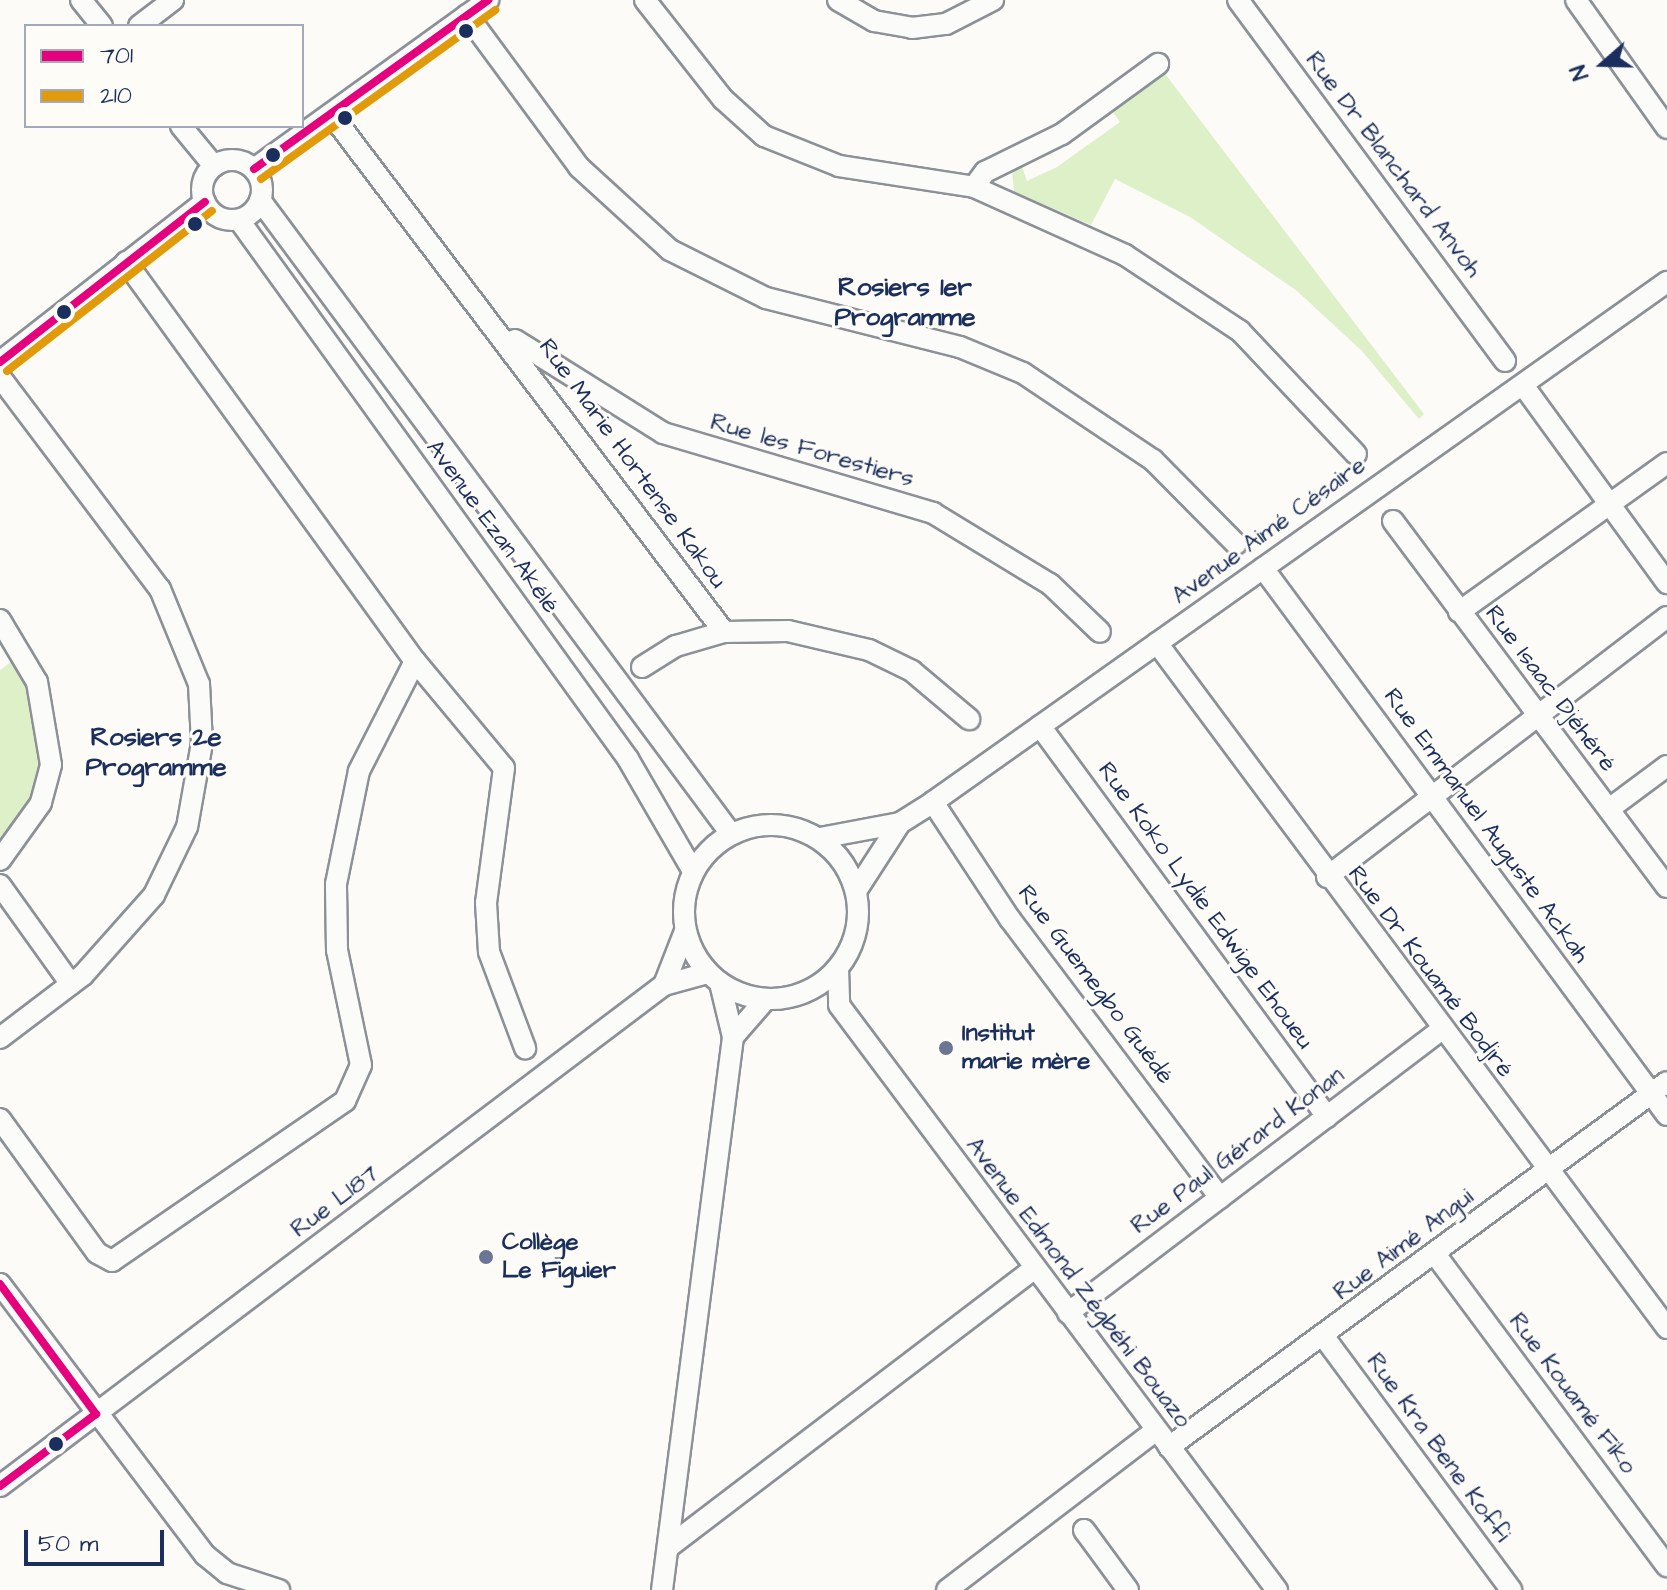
<!DOCTYPE html>
<html>
<head>
<meta charset="utf-8">
<style>
  body { margin:0 }
  #map { position:relative; width:1667px; height:1590px; overflow:hidden; background:#fcfbf8; font-family:"Architects Daughter",sans-serif }
  div>[style] { position:absolute }
  [style*='--x'] { left:calc(var(--x)*1px); top:calc(var(--y)*1px); width:calc(var(--w)*1px); rotate:calc(var(--a)*1deg) }
  .green>* { inset:0; background:#ddf0c8 }
  .roads { filter:drop-shadow(2px 0 #8c9097) drop-shadow(-2px 0 #8c9097) drop-shadow(0 2px #8c9097) drop-shadow(0 -2px #8c9097) }
  .minor>* { height:20px; margin:-10px; padding:0 10px; transform-origin:10px; border-radius:10px; background:#fbfbf9 }
  .minor>.ring { margin:-10px; padding:0; box-sizing:content-box; background:none; border:20px solid #fbfbf9; border-radius:50% }
  .bus-1>* { height:8px; margin:-4px; padding:0 4px; transform-origin:4px; border-radius:4px; background:#e5007d }
  .bus-2>* { height:8px; margin:-4px; padding:0 4px; transform-origin:4px; border-radius:4px; background:#e19a09 }
  .dots>* { width:22px; height:22px; translate:-50% -50%; box-sizing:border-box; border:4px solid #fdfcf7; border-radius:50% }
  span { translate:-50% -50%; white-space:nowrap; text-align:center; line-height:1.15; -webkit-text-stroke:6px #fdfcf7; paint-order:stroke }
  .street-label { font-size:24px; color:#1b2f5e }
  .poi-label { font-size:24px; color:#1b2f5e; font-weight:700 }
  .left { translate:0 -50%; text-align:left }
  .neighbourhood-label { font-size:26px; color:#1b2f5e; font-weight:700 }
  .legend { position:absolute; left:24px; top:24px; width:280px; height:104px; box-sizing:border-box; background:#fdfcf7; border:2px solid #a3aaba; margin:0; padding:10px 14px; list-style:none; font-size:24px; color:#1b2f5e }
  .legend li { display:flex; align-items:center; gap:16px; height:40px }
  .legend b { width:40px; border:2px solid #a3aaba }
  .north { position:absolute; left:1563px; top:24px; width:80px; height:80px; -webkit-text-stroke:6px #fdfcf7; paint-order:stroke; rotate:250deg; font-size:22px; font-weight:700; line-height:32px; text-align:center; color:#1b2f5e }
  .north::after { content:''; display:block; margin:auto; width:28px; height:36px; background:#1b2f5e; clip-path:polygon(50% 0,100% 100%,50% 72%,0 100%) }
  .scale { position:absolute; left:24px; top:1530px; width:140px; height:36px; box-sizing:border-box; border:4px solid #1b2f5e; border-top:0; padding-left:10px; font-size:24px; line-height:28px; white-space:nowrap; color:#1b2f5e; -webkit-text-stroke:6px #fdfcf7; paint-order:stroke }
</style>
</head>
<body>
<div id="map">
  <div class="green">
    <div style="clip-path:polygon(1159px 66px,1424px 414px,1419px 419px,1362px 351px,1297px 291px,1190px 217px,1115px 179px,1091px 225px,1014px 192px,1012px 171px,1022px 167px,1027px 181px,1057px 167px,1120px 122px,1107px 104px)"></div>
    <div style="clip-path:polygon(16px 658px,31px 686px,41px 765px,30px 800px,0 843px,0 670px)"></div>
  </div>
  <div class="roads">
    <div class="minor">
      <div style="--x:81;--y:0;--w:33;--a:51"></div>
      <div style="--x:645;--y:0;--w:126;--a:51.8"></div>
      <div style="--x:723;--y:99;--w:55;--a:42.1"></div>
      <div style="--x:764;--y:136;--w:81;--a:21.8"></div>
      <div style="--x:839;--y:166;--w:137;--a:8.8"></div>
      <div style="--x:974;--y:187;--w:166;--a:24.2"></div>
      <div style="--x:1125;--y:255;--w:138;--a:33.5"></div>
      <div style="--x:1240;--y:331;--w:169;--a:46.7"></div>
      <div style="--x:838;--y:0;--w:42;--a:30.3"></div>
      <div style="--x:874;--y:21;--w:39;--a:10"></div>
      <div style="--x:912;--y:28;--w:34;--a:-7"></div>
      <div style="--x:946;--y:24;--w:53;--a:-27.1"></div>
      <div style="--x:1238;--y:0;--w:449;--a:53.5"></div>
      <div style="--x:1576;--y:0;--w:157;--a:54.6"></div>
      <div style="--x:467;--y:15;--w:189;--a:53.6"></div>
      <div style="--x:579;--y:167;--w:123;--a:42.4"></div>
      <div style="--x:670;--y:250;--w:107;--a:26.6"></div>
      <div style="--x:766;--y:298;--w:200;--a:14.2"></div>
      <div style="--x:960;--y:347;--w:68;--a:22.4"></div>
      <div style="--x:1023;--y:373;--w:156;--a:33.8"></div>
      <div style="--x:1153;--y:460;--w:118;--a:45.3"></div>
      <div style="--x:139;--y:26;--w:43;--a:-37.4"></div>
      <div style="--x:331;--y:114;--w:650;--a:52.81"></div>
      <div style="--x:724;--y:632;--w:64;--a:-0.9"></div>
      <div style="--x:788;--y:631;--w:83;--a:13.2"></div>
      <div style="--x:869;--y:650;--w:48;--a:26"></div>
      <div style="--x:912;--y:671;--w:75;--a:40.1"></div>
      <div style="--x:181;--y:126;--w:52;--a:50.5"></div>
      <div class="ring" style="left:202px;top:160px;width:40px;height:40px"></div>
      <div style="--x:254;--y:169;--w:289;--a:-35.8"></div>
      <div style="--x:974;--y:187;--w:19;--a:-54"></div>
      <div style="--x:985;--y:172;--w:86;--a:-26.3"></div>
      <div style="--x:1062;--y:134;--w:119;--a:-36.1"></div>
      <div style="--x:260;--y:200;--w:790;--a:53.39"></div>
      <div style="--x:239;--y:220;--w:665;--a:54.18"></div>
      <div style="--x:628;--y:759;--w:129;--a:59.9"></div>
      <div style="--x:126;--y:262;--w:493;--a:54.1"></div>
      <div style="--x:415;--y:661;--w:139;--a:50.2"></div>
      <div style="--x:504;--y:768;--w:136;--a:97.6"></div>
      <div style="--x:486;--y:903;--w:49;--a:86.5"></div>
      <div style="--x:489;--y:952;--w:103;--a:69.4"></div>
      <div style="--x:515;--y:340;--w:175;--a:32.1"></div>
      <div style="--x:663;--y:433;--w:282;--a:16.5"></div>
      <div style="--x:933;--y:513;--w:137;--a:31.3"></div>
      <div style="--x:1050;--y:584;--w:69;--a:43.8"></div>
      <div style="--x:0;--y:362;--w:260;--a:-38"></div>
      <div style="--x:0;--y:377;--w:266;--a:53"></div>
      <div style="--x:160;--y:589;--w:103;--a:67.7"></div>
      <div style="--x:199;--y:684;--w:59;--a:87.1"></div>
      <div style="--x:202;--y:743;--w:85;--a:100.1"></div>
      <div style="--x:187;--y:827;--w:76;--a:115.9"></div>
      <div style="--x:154;--y:895;--w:107;--a:131.6"></div>
      <div style="--x:83;--y:975;--w:104;--a:142.8"></div>
      <div style="--x:1523;--y:385;--w:245;--a:54"></div>
      <div style="--x:1393;--y:521;--w:457;--a:53.2"></div>
      <div style="--x:1263;--y:568;--w:680;--a:53.55"></div>
      <div style="--x:1459;--y:612;--w:256;--a:-35.6"></div>
      <div style="--x:0;--y:620;--w:72;--a:59.2"></div>
      <div style="--x:37;--y:682;--w:84;--a:80.4"></div>
      <div style="--x:51;--y:765;--w:39;--a:105"></div>
      <div style="--x:41;--y:803;--w:70;--a:125.7"></div>
      <div style="--x:1157;--y:643;--w:854;--a:53.33"></div>
      <div style="--x:642;--y:667;--w:40;--a:-32"></div>
      <div style="--x:676;--y:646;--w:50;--a:-16.3"></div>
      <div style="--x:1040;--y:726;--w:485;--a:53.7"></div>
      <div style="--x:933;--y:802;--w:140;--a:56.7"></div>
      <div style="--x:1010;--y:919;--w:349;--a:53"></div>
      <div style="--x:1609;--y:809;--w:72;--a:-36.6"></div>
      <div class="ring" style="left:684px;top:825px;width:154px;height:154px"></div>
      <div style="--x:820;--y:838;--w:81;--a:-10.6"></div>
      <div style="--x:900;--y:823;--w:39;--a:-32"></div>
      <div style="--x:933;--y:802;--w:900;--a:-35.32"></div>
      <div style="--x:1327;--y:877;--w:428;--a:-37.4"></div>
      <div style="--x:0;--y:885;--w:122;--a:54.4"></div>
      <div style="--x:856;--y:891;--w:81;--a:-57.1"></div>
      <div style="--x:838;--y:969;--w:36;--a:88"></div>
      <div style="--x:839;--y:1005;--w:731;--a:53.18"></div>
      <div style="--x:664;--y:985;--w:58;--a:-68.7"></div>
      <div style="--x:733;--y:1037;--w:50;--a:-49"></div>
      <div style="--x:0;--y:1119;--w:165;--a:54.1"></div>
      <div style="--x:97;--y:1253;--w:17;--a:28"></div>
      <div style="--x:112;--y:1261;--w:283;--a:-34.5"></div>
      <div style="--x:345;--y:1101;--w:39;--a:-66"></div>
      <div style="--x:361;--y:1065;--w:117;--a:-101.8"></div>
      <div style="--x:337;--y:950;--w:66;--a:-90.9"></div>
      <div style="--x:336;--y:884;--w:115;--a:-78.5"></div>
      <div style="--x:359;--y:771;--w:123;--a:-63"></div>
      <div style="--x:1435;--y:1254;--w:389;--a:53.4"></div>
      <div style="--x:0;--y:1284;--w:340;--a:52.9"></div>
      <div style="--x:205;--y:1555;--w:28;--a:39"></div>
      <div style="--x:227;--y:1573;--w:55;--a:18.1"></div>
      <div style="--x:1068;--y:1313;--w:467;--a:-37.2"></div>
      <div style="--x:1324;--y:1337;--w:315;--a:53.5"></div>
      <div style="--x:1169;--y:1447;--w:617;--a:-36.24"></div>
      <div style="--x:0;--y:1486;--w:832;--a:-37.04"></div>
      <div style="--x:664;--y:985;--w:46;--a:-15.3"></div>
      <div style="--x:1084;--y:1530;--w:74;--a:53.7"></div>
      <div style="--x:670;--y:1546;--w:457;--a:-37.3"></div>
      <div style="--x:662;--y:1590;--w:558;--a:-82.68"></div>
      <div style="--x:733;--y:1037;--w:56;--a:-103.5"></div>
      <div style="--x:947;--y:1590;--w:263;--a:-37.4"></div>
    </div>
  </div>
  <div class="bus-1">
    <div style="--x:254;--y:169;--w:289;--a:-35.8"></div>
    <div style="--x:0;--y:362;--w:260;--a:-38"></div>
    <div style="--x:0;--y:1284;--w:162;--a:53.6"></div>
    <div style="--x:0;--y:1486;--w:120;--a:-36.9"></div>
  </div>
  <div class="bus-2">
    <div style="--x:261;--y:179;--w:289;--a:-35.8"></div>
    <div style="--x:7;--y:371;--w:260;--a:-38"></div>
  </div>
  <div class="dots">
    <div style="left:466px;top:31px;background:#1b2f5e"></div>
    <div style="left:345px;top:118px;background:#1b2f5e"></div>
    <div style="left:273px;top:155px;background:#1b2f5e"></div>
    <div style="left:195px;top:224px;background:#1b2f5e"></div>
    <div style="left:64px;top:312px;background:#1b2f5e"></div>
    <div style="left:946px;top:1048px;background:#6a7694"></div>
    <div style="left:486px;top:1257px;background:#6a7694"></div>
    <div style="left:56px;top:1444px;background:#1b2f5e"></div>
  </div>
  <div class="street-label">
    <span style="left:1393px;top:165px;rotate:53deg">Rue Dr Blanchard Anvoh</span>
    <span style="left:812px;top:451px;rotate:16deg">Rue les Forestiers</span>
    <span style="left:632px;top:464px;rotate:54deg">Rue Marie Hortense Kakou</span>
    <span style="left:492px;top:527px;rotate:54deg">Avenue Ezan Akélé</span>
    <span style="left:1269px;top:531px;rotate:-36deg">Avenue Aimé Césaire</span>
    <span style="left:1550px;top:689px;rotate:53deg">Rue Isaac Djéhéré</span>
    <span style="left:1486px;top:826px;rotate:54deg">Rue Emmanuel Auguste Ackah</span>
    <span style="left:1205px;top:906px;rotate:54deg">Rue Koko Lydie Edwige Ehoueu</span>
    <span style="left:1430px;top:972px;rotate:53deg">Rue Dr Kouamé Bodjré</span>
    <span style="left:1095px;top:985px;rotate:53deg">Rue Guemegbo Guédé</span>
    <span style="left:1238px;top:1151px;rotate:-37deg">Rue Paul Gérard Konan</span>
    <span style="left:335px;top:1202px;rotate:-37deg">Rue L187</span>
    <span style="left:1404px;top:1245px;rotate:-37deg">Rue Aimé Angui</span>
    <span style="left:1078px;top:1283px;rotate:53deg">Avenue Edmond Zégbéhi Bouazo</span>
    <span style="left:1572px;top:1394px;rotate:53deg">Rue Kouamé Fiko</span>
    <span style="left:1438px;top:1448px;rotate:54deg">Rue Kra Bene Koffi</span>
  </div>
  <div class="poi-label">
    <span class="left" style="left:962px;top:1048px">Institut<br>marie mère</span>
    <span class="left" style="left:502px;top:1257px">Collège<br>Le Figuier</span>
  </div>
  <div class="neighbourhood-label">
    <span style="left:905px;top:303px">Rosiers 1er<br>Programme</span>
    <span style="left:156px;top:753px">Rosiers 2e<br>Programme</span>
  </div>
  <ul class="legend">
  <li><b style="height:10px;background:#e5007d"></b>701</li>
  <li><b style="height:10px;background:#e19a09"></b>210</li>
  </ul>
  <div class="north">N</div>
  <div class="scale">50 m</div>
</div>
</body>
</html>
